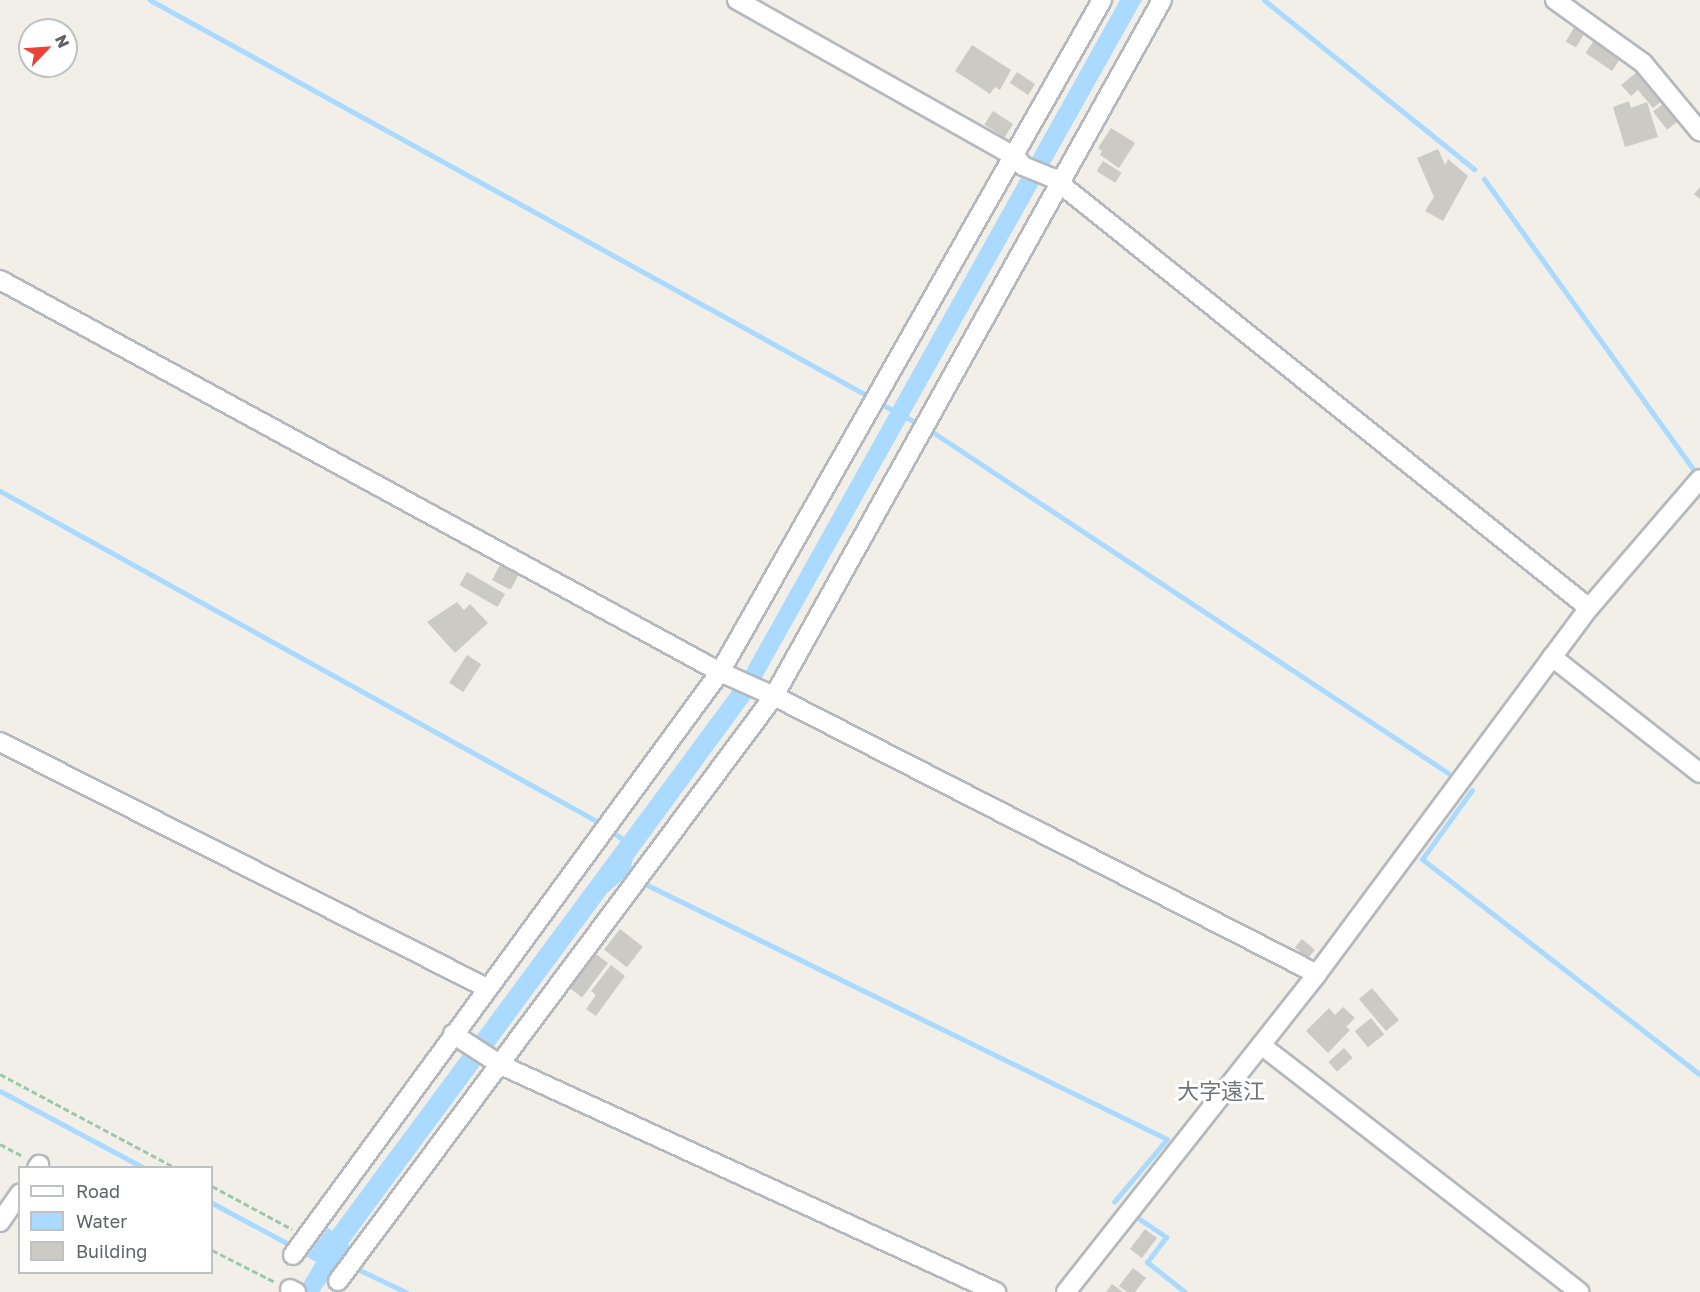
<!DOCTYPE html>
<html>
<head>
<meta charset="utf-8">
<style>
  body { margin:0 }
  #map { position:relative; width:1700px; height:1292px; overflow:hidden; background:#f1efe8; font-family:"Golos Text","Noto Sans JP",sans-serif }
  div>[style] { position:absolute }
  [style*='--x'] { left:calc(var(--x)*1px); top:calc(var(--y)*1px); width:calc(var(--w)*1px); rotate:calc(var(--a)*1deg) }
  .water>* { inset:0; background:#aadaff }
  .stream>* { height:5px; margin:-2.5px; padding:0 2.5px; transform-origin:2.5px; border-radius:2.5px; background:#aadaff }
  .building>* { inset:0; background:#cccac5; transform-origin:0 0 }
  .path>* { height:3px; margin-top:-1.5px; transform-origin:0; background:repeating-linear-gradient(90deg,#9cc7a9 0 6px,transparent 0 9px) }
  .roads { filter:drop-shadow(2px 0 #b5b8bc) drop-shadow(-2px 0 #b5b8bc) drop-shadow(0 2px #b5b8bc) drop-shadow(0 -2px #b5b8bc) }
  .minor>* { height:18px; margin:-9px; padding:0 9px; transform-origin:9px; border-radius:9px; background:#fff }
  span { translate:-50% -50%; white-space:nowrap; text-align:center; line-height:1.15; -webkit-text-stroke:6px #fff; paint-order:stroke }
  .quarter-label { font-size:22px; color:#70757a }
  .legend { position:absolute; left:18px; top:1166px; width:195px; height:108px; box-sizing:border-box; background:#fff; border:2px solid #bfc1c3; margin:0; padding:8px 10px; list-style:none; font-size:18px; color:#5f6368 }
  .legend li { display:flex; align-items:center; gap:12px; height:30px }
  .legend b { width:30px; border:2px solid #bfc1c3 }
  .north { position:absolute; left:18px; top:18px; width:60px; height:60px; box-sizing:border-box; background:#fff; border:2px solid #bfc1c3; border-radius:50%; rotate:65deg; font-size:16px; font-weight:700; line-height:24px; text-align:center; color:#5f6368 }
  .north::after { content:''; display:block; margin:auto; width:21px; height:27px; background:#ea4335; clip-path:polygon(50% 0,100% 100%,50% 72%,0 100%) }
</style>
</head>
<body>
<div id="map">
  <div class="water">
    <div style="clip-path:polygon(1120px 0,1142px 0,750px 699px,633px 859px,629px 874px,607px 893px,348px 1244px,351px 1248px,344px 1258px,358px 1268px,340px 1263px,319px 1292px,298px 1292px,316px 1262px,288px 1246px,289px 1242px,309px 1253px,328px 1228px,332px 1231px,743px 676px)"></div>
  </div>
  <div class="stream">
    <div style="--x:150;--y:0;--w:818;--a:28.88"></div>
    <div style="--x:1264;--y:0;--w:270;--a:38.8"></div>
    <div style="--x:1484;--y:179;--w:359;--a:54.2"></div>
    <div style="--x:885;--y:406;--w:36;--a:28"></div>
    <div style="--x:931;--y:431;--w:620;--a:33.48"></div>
    <div style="--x:0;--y:491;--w:686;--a:28.96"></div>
    <div style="--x:1472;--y:790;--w:85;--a:125.9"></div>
    <div style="--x:1422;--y:859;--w:352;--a:37.8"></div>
    <div style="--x:611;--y:831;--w:19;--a:35"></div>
    <div style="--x:643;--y:883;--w:583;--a:26.04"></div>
    <div style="--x:1167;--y:1139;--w:82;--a:130.1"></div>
    <div style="--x:0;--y:1091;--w:163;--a:28.1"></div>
    <div style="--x:212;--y:1203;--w:93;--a:28.2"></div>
    <div style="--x:1138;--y:1218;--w:34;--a:34"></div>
    <div style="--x:1166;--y:1237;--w:31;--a:127"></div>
    <div style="--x:1147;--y:1262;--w:48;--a:38.3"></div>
    <div style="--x:353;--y:1267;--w:59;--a:25.3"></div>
  </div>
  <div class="building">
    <div style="left:1575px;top:26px;width:12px;height:18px;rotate:31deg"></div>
    <div style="left:1595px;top:39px;width:32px;height:17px;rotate:34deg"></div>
    <div style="clip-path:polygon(972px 45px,1011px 70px,1000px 90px,995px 87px,990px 94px,955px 71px)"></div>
    <div style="left:1017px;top:72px;width:22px;height:13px;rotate:34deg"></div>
    <div style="clip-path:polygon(1637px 72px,1662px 101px,1653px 108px,1638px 90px,1631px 96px,1621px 85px)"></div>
    <div style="clip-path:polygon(1629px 101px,1631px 108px,1647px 102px,1658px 137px,1625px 147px,1613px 107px)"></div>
    <div style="left:1664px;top:103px;width:23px;height:14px;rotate:52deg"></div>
    <div style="left:993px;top:111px;width:24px;height:16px;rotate:33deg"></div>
    <div style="clip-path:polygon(1111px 128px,1135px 143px,1119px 168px,1100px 155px,1102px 151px,1098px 148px)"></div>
    <div style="clip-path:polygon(1438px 149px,1445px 165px,1448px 159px,1468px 176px,1443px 221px,1425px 211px,1434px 197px,1417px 158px)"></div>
    <div style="left:1103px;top:161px;width:22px;height:12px;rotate:32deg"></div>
    <div style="clip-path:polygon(1700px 187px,1700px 199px,1694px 194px)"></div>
    <div style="left:500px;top:565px;width:21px;height:17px;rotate:28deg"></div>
    <div style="left:467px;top:572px;width:44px;height:15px;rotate:30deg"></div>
    <div style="clip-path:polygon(457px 602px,464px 610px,470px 604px,488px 623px,455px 653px,427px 622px)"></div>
    <div style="left:467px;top:655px;width:17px;height:33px;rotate:33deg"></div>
    <div style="left:620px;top:929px;width:29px;height:26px;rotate:38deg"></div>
    <div style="left:1302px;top:939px;width:17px;height:11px;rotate:40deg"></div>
    <div style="left:592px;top:951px;width:20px;height:43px;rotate:37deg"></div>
    <div style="clip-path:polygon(611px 965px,625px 976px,596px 1016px,586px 1009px,596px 995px,591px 991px)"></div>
    <div style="left:1372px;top:988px;width:42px;height:17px;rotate:50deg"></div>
    <div style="clip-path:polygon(1343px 1007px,1355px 1018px,1346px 1027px,1350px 1030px,1328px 1053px,1306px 1031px,1329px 1008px,1335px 1015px)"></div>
    <div style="left:1371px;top:1018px;width:21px;height:21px;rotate:51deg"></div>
    <div style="left:1344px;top:1048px;width:13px;height:21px;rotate:48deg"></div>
    <div style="left:1145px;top:1229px;width:15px;height:25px;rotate:37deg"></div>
    <div style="clip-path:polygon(1133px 1268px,1146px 1278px,1135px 1292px,1127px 1292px,1119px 1286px)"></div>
    <div style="clip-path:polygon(1112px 1284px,1123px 1292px,1106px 1292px)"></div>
  </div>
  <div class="path">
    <div style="--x:0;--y:1074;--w:200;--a:28.1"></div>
    <div style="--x:0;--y:1144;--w:27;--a:28"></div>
    <div style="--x:212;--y:1186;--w:91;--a:28.3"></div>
    <div style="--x:212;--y:1250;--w:71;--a:26.9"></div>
  </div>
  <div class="roads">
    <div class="minor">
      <div style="--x:737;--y:0;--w:320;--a:29.4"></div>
      <div style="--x:1016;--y:157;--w:11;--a:52"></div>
      <div style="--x:1023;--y:166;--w:32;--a:22"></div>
      <div style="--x:1053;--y:178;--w:687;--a:38.74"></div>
      <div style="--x:1555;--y:0;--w:108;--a:35.6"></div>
      <div style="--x:1643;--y:63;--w:89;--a:50.4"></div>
      <div style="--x:0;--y:280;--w:820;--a:28.57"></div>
      <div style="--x:720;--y:672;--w:59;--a:24"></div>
      <div style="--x:774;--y:696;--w:610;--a:27.11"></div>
      <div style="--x:1552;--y:657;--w:188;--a:38.1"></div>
      <div style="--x:0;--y:742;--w:546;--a:26.8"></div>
      <div style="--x:453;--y:1034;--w:57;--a:32.9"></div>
      <div style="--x:501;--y:1065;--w:545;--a:24.64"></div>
      <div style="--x:1261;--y:1045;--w:403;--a:37.8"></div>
      <div style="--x:37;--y:1168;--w:4;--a:-56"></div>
      <div style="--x:0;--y:1222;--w:35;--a:-55"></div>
      <div style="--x:293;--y:1255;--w:723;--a:-53.78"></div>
      <div style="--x:720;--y:672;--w:773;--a:-60.38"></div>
      <div style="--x:338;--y:1281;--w:730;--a:-53.3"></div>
      <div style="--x:774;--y:696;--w:797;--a:-60.86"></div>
      <div style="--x:290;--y:1289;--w:7;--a:27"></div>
      <div style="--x:1066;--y:1292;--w:405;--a:-51.7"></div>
      <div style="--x:1317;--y:974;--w:456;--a:-53.4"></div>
      <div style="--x:1589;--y:608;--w:170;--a:-49.3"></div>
    </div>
  </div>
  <div class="quarter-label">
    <span style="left:1221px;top:1091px">大字遠江</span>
  </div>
  <ul class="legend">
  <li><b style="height:8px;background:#fff"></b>Road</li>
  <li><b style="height:16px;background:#aadaff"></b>Water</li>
  <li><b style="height:16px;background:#cccac5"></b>Building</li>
  </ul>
  <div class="north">N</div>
</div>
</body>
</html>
